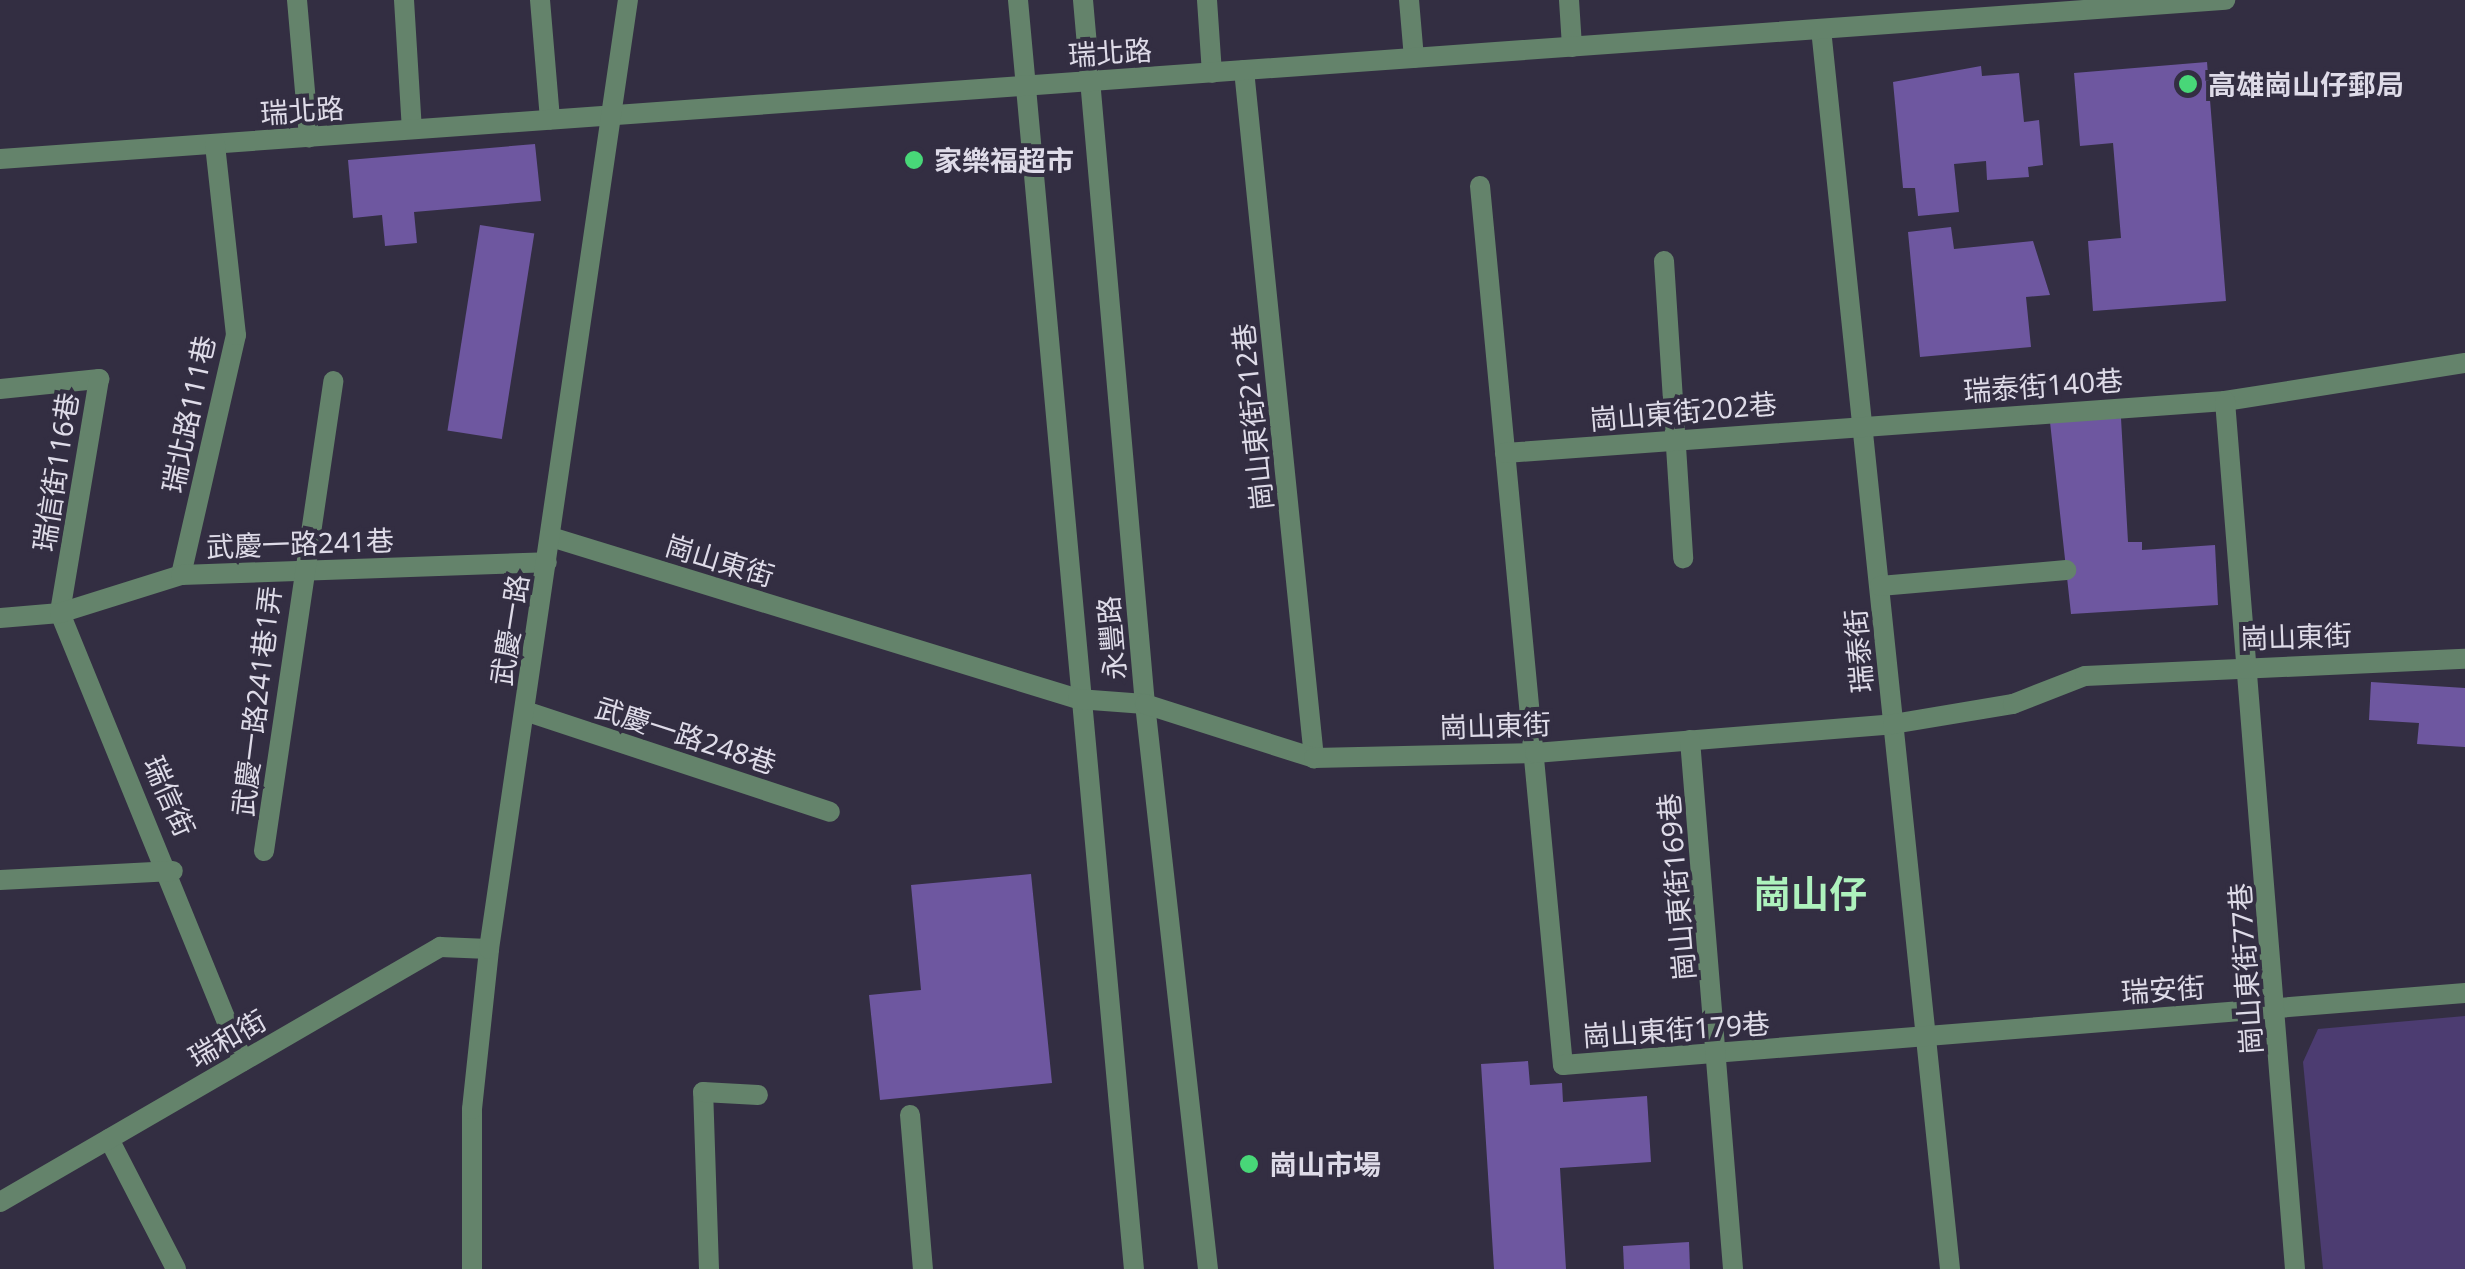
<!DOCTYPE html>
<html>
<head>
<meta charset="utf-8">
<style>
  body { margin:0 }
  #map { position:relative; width:2465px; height:1269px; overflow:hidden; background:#332e42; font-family:"Noto Sans","Noto Sans TC",sans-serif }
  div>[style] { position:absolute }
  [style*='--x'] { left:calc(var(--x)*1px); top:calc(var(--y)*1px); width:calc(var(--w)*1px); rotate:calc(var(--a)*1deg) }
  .green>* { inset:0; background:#4c3c71 }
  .building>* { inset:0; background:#6e57a0; transform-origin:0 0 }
  .street>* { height:20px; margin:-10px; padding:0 10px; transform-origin:10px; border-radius:10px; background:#64836b }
  .dots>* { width:28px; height:28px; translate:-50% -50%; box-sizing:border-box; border:5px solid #332e42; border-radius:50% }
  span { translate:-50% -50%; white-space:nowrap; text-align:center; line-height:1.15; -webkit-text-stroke:8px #332e42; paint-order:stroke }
  .street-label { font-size:28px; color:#dedbe8 }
  .poi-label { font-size:28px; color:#dedbe8; font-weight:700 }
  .left { translate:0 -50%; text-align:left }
  .district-label { font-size:38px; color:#aef2bd; font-weight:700 }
</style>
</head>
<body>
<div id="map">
  <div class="green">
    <div style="clip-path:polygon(2465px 1016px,2465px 1269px,2323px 1269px,2303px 1062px,2318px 1029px)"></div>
  </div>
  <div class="building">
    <div style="clip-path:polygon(2207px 62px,2226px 301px,2093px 311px,2088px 241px,2121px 238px,2113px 143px,2080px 146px,2074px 73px)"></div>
    <div style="clip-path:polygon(1981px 66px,1982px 76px,2019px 73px,2024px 122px,2039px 120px,2043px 165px,2028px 167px,2029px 177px,1987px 180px,1986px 161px,1954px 164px,1959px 212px,1918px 216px,1915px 188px,1903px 188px,1893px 82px)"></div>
    <div style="clip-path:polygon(535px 144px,541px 201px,414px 212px,417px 243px,385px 246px,382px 215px,353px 218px,348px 160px)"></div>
    <div style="left:480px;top:225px;width:55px;height:208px;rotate:9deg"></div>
    <div style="clip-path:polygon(1951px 227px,1954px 249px,2033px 241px,2050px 295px,2026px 297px,2031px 347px,1920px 357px,1908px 232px)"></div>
    <div style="clip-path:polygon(2121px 418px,2128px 542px,2142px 542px,2142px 550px,2215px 545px,2218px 605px,2071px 614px,2050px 422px)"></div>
    <div style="clip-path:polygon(2371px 682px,2465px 688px,2465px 747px,2417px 744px,2419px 723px,2369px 720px)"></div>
    <div style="clip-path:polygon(1031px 874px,1052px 1083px,880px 1100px,869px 995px,921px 990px,911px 885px)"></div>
    <div style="clip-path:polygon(1528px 1061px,1530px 1085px,1562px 1083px,1563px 1102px,1647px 1096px,1651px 1162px,1560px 1168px,1566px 1269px,1494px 1269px,1481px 1064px)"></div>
    <div style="clip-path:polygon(1689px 1242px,1690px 1269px,1624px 1269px,1623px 1246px)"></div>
  </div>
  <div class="street">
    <div style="--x:297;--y:0;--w:138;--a:85"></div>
    <div style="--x:404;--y:0;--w:129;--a:86.5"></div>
    <div style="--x:540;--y:0;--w:120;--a:85.2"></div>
    <div style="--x:1018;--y:0;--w:1274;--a:84.78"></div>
    <div style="--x:1083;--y:0;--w:707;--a:84.97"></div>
    <div style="--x:1145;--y:704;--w:569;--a:83.64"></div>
    <div style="--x:1207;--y:0;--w:73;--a:86.1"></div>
    <div style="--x:1409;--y:0;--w:58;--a:85.1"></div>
    <div style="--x:1569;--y:0;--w:47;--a:86.3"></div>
    <div style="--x:1821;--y:29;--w:1247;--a:84.06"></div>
    <div style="--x:1244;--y:70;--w:692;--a:84.19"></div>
    <div style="--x:0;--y:159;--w:2231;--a:-4.09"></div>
    <div style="--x:1480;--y:186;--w:883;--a:84.61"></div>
    <div style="--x:1563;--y:1065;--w:905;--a:-4.56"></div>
    <div style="--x:1664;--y:261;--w:298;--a:86.3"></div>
    <div style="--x:0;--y:389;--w:100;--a:-5.8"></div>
    <div style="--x:99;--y:379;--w:237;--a:99.5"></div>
    <div style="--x:2225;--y:401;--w:243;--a:-9"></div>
    <div style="--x:1505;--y:453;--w:722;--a:-4.13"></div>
    <div style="--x:2225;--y:401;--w:871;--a:85.39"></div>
    <div style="--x:551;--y:537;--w:551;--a:17.09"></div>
    <div style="--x:1078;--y:699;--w:67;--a:4.3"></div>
    <div style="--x:1145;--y:704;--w:177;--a:17.7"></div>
    <div style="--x:1314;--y:758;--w:221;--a:-1.3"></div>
    <div style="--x:1535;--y:753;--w:359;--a:-4.6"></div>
    <div style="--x:1893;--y:724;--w:122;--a:-9.5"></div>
    <div style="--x:2013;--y:704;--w:77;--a:-21.3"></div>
    <div style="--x:2085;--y:676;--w:380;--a:-2.6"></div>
    <div style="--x:181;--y:575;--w:246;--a:-77.1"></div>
    <div style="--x:236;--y:335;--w:192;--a:-96.3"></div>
    <div style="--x:1880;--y:586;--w:187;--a:-4.9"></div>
    <div style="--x:60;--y:613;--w:484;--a:67.8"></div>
    <div style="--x:0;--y:618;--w:60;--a:-4.8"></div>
    <div style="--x:60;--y:613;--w:127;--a:-17.4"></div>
    <div style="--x:181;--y:575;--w:366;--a:-2"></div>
    <div style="--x:525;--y:711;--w:321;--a:18.3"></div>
    <div style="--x:1690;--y:740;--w:531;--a:85.35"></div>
    <div style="--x:264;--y:851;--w:475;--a:-81.6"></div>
    <div style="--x:0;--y:880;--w:173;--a:-3"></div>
    <div style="--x:910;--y:1115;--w:155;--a:85.2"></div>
    <div style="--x:109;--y:1139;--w:146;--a:62.7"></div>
    <div style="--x:0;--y:1202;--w:509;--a:-30.09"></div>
    <div style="--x:440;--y:947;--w:49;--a:2.3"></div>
    <div style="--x:472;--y:1269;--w:160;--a:-90"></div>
    <div style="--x:472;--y:1109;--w:161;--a:-83.9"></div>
    <div style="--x:489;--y:949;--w:959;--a:-81.67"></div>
    <div style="--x:709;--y:1269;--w:177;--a:-91.9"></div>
    <div style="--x:703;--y:1092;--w:55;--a:3.1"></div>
  </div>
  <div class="dots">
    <div style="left:2188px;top:84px;background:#48d778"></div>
    <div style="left:914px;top:160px;background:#48d778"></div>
    <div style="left:1249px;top:1164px;background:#48d778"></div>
  </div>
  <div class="street-label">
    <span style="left:1110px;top:52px;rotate:-4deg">瑞北路</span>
    <span style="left:302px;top:110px;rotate:-4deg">瑞北路</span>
    <span style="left:2043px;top:385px;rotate:-4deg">瑞泰街140巷</span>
    <span style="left:1683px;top:411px;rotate:-5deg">崗山東街202巷</span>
    <span style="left:188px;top:414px;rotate:-78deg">瑞北路111巷</span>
    <span style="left:1252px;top:417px;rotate:-96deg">崗山東街212巷</span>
    <span style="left:55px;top:472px;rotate:-81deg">瑞信街116巷</span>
    <span style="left:300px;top:543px;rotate:-2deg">武慶一路241巷</span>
    <span style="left:720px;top:560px;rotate:17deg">崗山東街</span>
    <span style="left:509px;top:630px;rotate:-81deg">武慶一路</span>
    <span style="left:2296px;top:636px;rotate:-2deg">崗山東街</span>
    <span style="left:1111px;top:638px;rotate:-95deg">永豐路</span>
    <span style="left:1858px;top:651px;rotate:-95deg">瑞泰街</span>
    <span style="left:256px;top:701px;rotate:-83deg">武慶一路241巷1弄</span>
    <span style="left:1495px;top:725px;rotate:-2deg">崗山東街</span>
    <span style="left:686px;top:735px;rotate:18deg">武慶一路248巷</span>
    <span style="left:170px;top:796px;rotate:66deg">瑞信街</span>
    <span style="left:1676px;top:887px;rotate:-95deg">崗山東街169巷</span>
    <span style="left:2245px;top:969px;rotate:-94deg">崗山東街77巷</span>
    <span style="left:2163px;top:989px;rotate:-4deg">瑞安街</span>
    <span style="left:1676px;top:1029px;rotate:-4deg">崗山東街179巷</span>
    <span style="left:227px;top:1038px;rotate:-30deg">瑞和街</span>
  </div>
  <div class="poi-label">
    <span class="left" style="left:2208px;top:84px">高雄崗山仔郵局</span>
    <span class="left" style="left:934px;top:160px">家樂福超市</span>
    <span class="left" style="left:1269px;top:1164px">崗山市場</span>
  </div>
  <div class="district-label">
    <span style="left:1810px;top:894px">崗山仔</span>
  </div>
</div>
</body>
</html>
